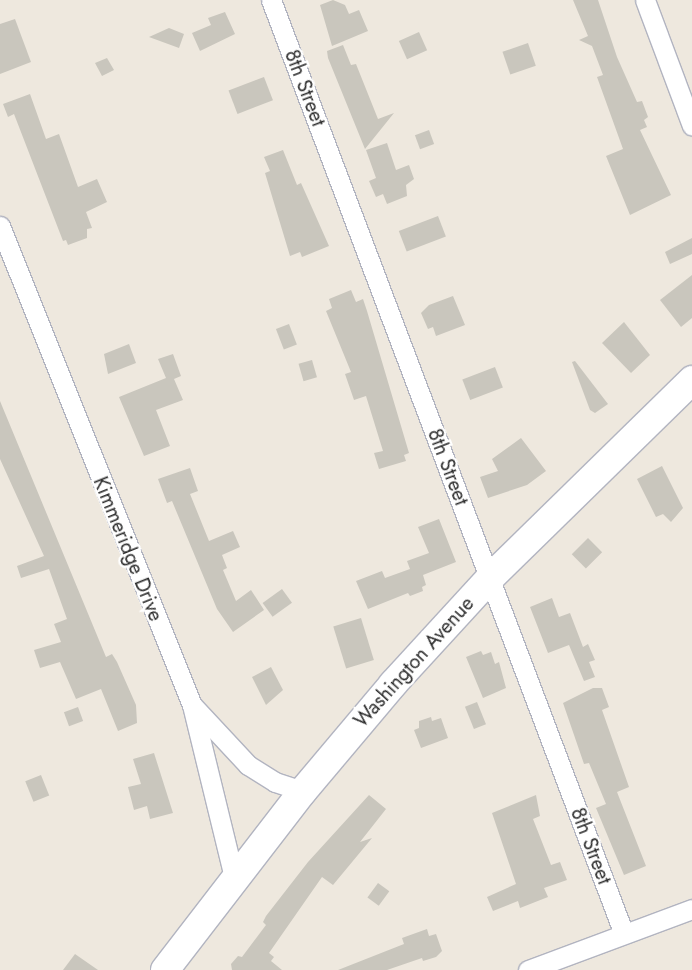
<!DOCTYPE html>
<html>
<head>
<meta charset="utf-8">
<style>
  body { margin:0 }
  #map { position:relative; width:692px; height:970px; overflow:hidden; background:#eee8de; font-family:Jost,sans-serif }
  div>[style] { position:absolute }
  [style*='--x'] { left:calc(var(--x)*1px); top:calc(var(--y)*1px); width:calc(var(--w)*1px); rotate:calc(var(--a)*1deg) }
  .building>* { inset:0; background:#c9c6bd; transform-origin:0 0 }
  .roads { filter:drop-shadow(1px 0 #b2b4c0) drop-shadow(-1px 0 #b2b4c0) drop-shadow(0 1px #b2b4c0) drop-shadow(0 -1px #b2b4c0) }
  .street>* { height:19px; margin:-9.5px; padding:0 9.5px; transform-origin:9.5px; border-radius:9.5px; background:#fff }
  .secondary>* { height:28px; margin:-14px; padding:0 14px; transform-origin:14px; border-radius:14px; background:#fff }
  span { translate:-50% -50%; white-space:nowrap; text-align:center; line-height:1.15; -webkit-text-stroke:5px #fff; paint-order:stroke }
  .street-label { font-size:20px; color:#2c2c2c }
</style>
</head>
<body>
<div id="map">
  <div class="building">
    <div style="clip-path:polygon(333px 0,345px 5px,349px 14px,359px 10px,368px 31px,332px 46px,320px 5px)"></div>
    <div style="clip-path:polygon(573px 0,598px 0,617px 57px,637px 102px,642px 101px,648px 117px,644px 120px,647px 127px,640px 130px,671px 195px,630px 215px,606px 156px,623px 149px,597px 77px,603px 75px,592px 46px,579px 40px,588px 36px)"></div>
    <div style="clip-path:polygon(225px 12px,235px 34px,200px 51px,192px 33px,211px 25px,208px 18px)"></div>
    <div style="clip-path:polygon(15px 19px,31px 62px,0 74px,0 24px)"></div>
    <div style="clip-path:polygon(169px 28px,184px 34px,179px 48px,149px 37px)"></div>
    <div style="left:419px;top:32px;width:20px;height:22px;rotate:66deg"></div>
    <div style="left:528px;top:43px;width:24px;height:27px;rotate:71deg"></div>
    <div style="clip-path:polygon(343px 45px,351px 65px,356px 64px,378px 119px,394px 113px,365px 149px,328px 58px,327px 51px)"></div>
    <div style="clip-path:polygon(107px 58px,114px 70px,102px 76px,95px 63px)"></div>
    <div style="left:264px;top:77px;width:25px;height:38px;rotate:69deg"></div>
    <div style="clip-path:polygon(30px 94px,46px 139px,59px 134px,78px 187px,97px 179px,107px 202px,86px 212px,92px 228px,87px 229px,87px 238px,68px 245px,66px 240px,63px 241px,14px 114px,8px 117px,3px 104px)"></div>
    <div style="left:429px;top:130px;width:15px;height:15px;rotate:70deg"></div>
    <div style="clip-path:polygon(387px 143px,396px 170px,409px 165px,414px 179px,406px 185px,407px 196px,387px 204px,383px 194px,376px 197px,369px 181px,376px 178px,366px 150px)"></div>
    <div style="clip-path:polygon(283px 150px,297px 185px,301px 183px,329px 246px,302px 257px,300px 252px,290px 256px,265px 173px,270px 171px,264px 157px)"></div>
    <div style="left:438px;top:216px;width:22px;height:42px;rotate:69deg"></div>
    <div style="clip-path:polygon(692px 238px,692px 254px,670px 264px,665px 252px)"></div>
    <div style="clip-path:polygon(692px 275px,692px 318px,681px 327px,660px 300px)"></div>
    <div style="clip-path:polygon(351px 290px,356px 302px,363px 299px,367px 311px,409px 453px,404px 455px,406px 461px,379px 469px,374px 453px,383px 451px,366px 396px,354px 400px,345px 374px,351px 372px,326px 311px,332px 308px,329px 299px)"></div>
    <div style="clip-path:polygon(453px 296px,465px 325px,436px 336px,433px 327px,428px 329px,421px 313px,429px 305px)"></div>
    <div style="clip-path:polygon(624px 322px,650px 355px,631px 373px,602px 343px)"></div>
    <div style="left:289px;top:324px;width:22px;height:14px;rotate:69deg"></div>
    <div style="clip-path:polygon(129px 344px,136px 363px,108px 374px,104px 354px)"></div>
    <div style="clip-path:polygon(173px 354px,181px 376px,174px 379px,183px 400px,156px 410px,170px 446px,144px 456px,119px 397px,166px 378px,158px 359px)"></div>
    <div style="left:312px;top:360px;width:18px;height:14px;rotate:74deg"></div>
    <div style="clip-path:polygon(575px 361px,608px 404px,595px 413px,590px 410px,572px 362px)"></div>
    <div style="left:495px;top:367px;width:22px;height:35px;rotate:69deg"></div>
    <div style="clip-path:polygon(0 401px,106px 657px,112px 654px,117px 662px,136px 705px,137px 723px,118px 731px,101px 689px,76px 699px,60px 662px,40px 668px,34px 650px,61px 642px,54px 624px,67px 619px,49px 569px,21px 578px,17px 566px,44px 556px,0 459px)"></div>
    <div style="clip-path:polygon(521px 438px,546px 471px,527px 485px,488px 498px,480px 477px,498px 471px,492px 459px)"></div>
    <div style="clip-path:polygon(662px 466px,683px 508px,671px 522px,663px 514px,656px 517px,637px 479px)"></div>
    <div style="clip-path:polygon(190px 468px,198px 491px,190px 494px,209px 541px,233px 531px,240px 547px,222px 555px,227px 568px,223px 570px,236px 601px,251px 590px,264px 610px,233px 632px,217px 609px,172px 501px,167px 503px,158px 479px)"></div>
    <div style="clip-path:polygon(439px 519px,456px 562px,423px 575px,426px 585px,422px 587px,423px 591px,410px 596px,408px 593px,368px 609px,356px 581px,382px 571px,385px 578px,410px 569px,407px 561px,429px 553px,418px 527px)"></div>
    <div style="left:588px;top:538px;width:20px;height:23px;rotate:45deg"></div>
    <div style="left:282px;top:589px;width:17px;height:24px;rotate:54deg"></div>
    <div style="clip-path:polygon(552px 598px,559px 617px,570px 613px,583px 647px,588px 644px,595px 660px,589px 662px,595px 677px,584px 681px,569px 645px,548px 653px,530px 607px)"></div>
    <div style="left:361px;top:618px;width:44px;height:29px;rotate:73deg"></div>
    <div style="clip-path:polygon(481px 651px,483px 655px,491px 652px,495px 664px,499px 662px,506px 688px,483px 698px,466px 657px)"></div>
    <div style="clip-path:polygon(271px 667px,283px 690px,266px 705px,252px 677px)"></div>
    <div style="clip-path:polygon(593px 688px,602px 688px,609px 707px,602px 710px,629px 787px,617px 792px,646px 866px,624px 875px,596px 808px,606px 804px,589px 763px,584px 764px,563px 703px)"></div>
    <div style="left:477px;top:702px;width:24px;height:13px;rotate:68deg"></div>
    <div style="left:78px;top:707px;width:15px;height:15px;rotate:70deg"></div>
    <div style="clip-path:polygon(431px 717px,432px 721px,441px 718px,448px 738px,421px 748px,414px 730px,419px 728px,419px 721px)"></div>
    <div style="clip-path:polygon(154px 753px,173px 813px,150px 819px,147px 806px,134px 810px,128px 787px,141px 784px,133px 759px)"></div>
    <div style="left:41px;top:775px;width:22px;height:17px;rotate:68deg"></div>
    <div style="clip-path:polygon(369px 795px,386px 809px,360px 842px,372px 838px,333px 885px,322px 877px,269px 953px,274px 957px,271px 961px,282px 970px,232px 970px,231px 964px,238px 956px,242px 957px,266px 925px,263px 922px,266px 916px,308px 862px)"></div>
    <div style="clip-path:polygon(536px 795px,540px 816px,533px 819px,551px 865px,560px 862px,567px 880px,544px 888px,548px 897px,520px 908px,518px 901px,493px 911px,487px 897px,516px 884px,492px 813px)"></div>
    <div style="left:378px;top:883px;width:14px;height:18px;rotate:36deg"></div>
    <div style="clip-path:polygon(427px 929px,429px 936px,436px 934px,442px 951px,436px 957px,423px 961px,422px 958px,387px 970px,338px 970px,404px 944px,402px 938px)"></div>
    <div style="clip-path:polygon(75px 954px,98px 970px,63px 970px)"></div>
  </div>
  <div class="roads">
    <div class="street">
      <div style="--x:271;--y:0;--w:998;--a:69.3"></div>
      <div style="--x:645;--y:0;--w:134;--a:69.5"></div>
      <div style="--x:0;--y:226;--w:516;--a:68.16"></div>
      <div style="--x:192;--y:705;--w:177;--a:76.3"></div>
      <div style="--x:193;--y:706;--w:81;--a:47"></div>
      <div style="--x:248;--y:765;--w:32;--a:32"></div>
      <div style="--x:275;--y:782;--w:29;--a:18"></div>
      <div style="--x:528;--y:970;--w:175;--a:-20.4"></div>
    </div>
    <div class="secondary">
      <div style="--x:165;--y:970;--w:226;--a:-52.4"></div>
      <div style="--x:303;--y:791;--w:140;--a:-49.9"></div>
      <div style="--x:393;--y:684;--w:144;--a:-47.5"></div>
      <div style="--x:490;--y:578;--w:283;--a:-44.4"></div>
    </div>
  </div>
  <div class="street-label">
    <span style="left:305px;top:88px;rotate:69deg">8th Street</span>
    <span style="left:448px;top:467px;rotate:69deg">8th Street</span>
    <span style="left:128px;top:549px;rotate:68deg">Kimmeridge Drive</span>
    <span style="left:414px;top:662px;rotate:-48deg">Washington Avenue</span>
    <span style="left:591px;top:846px;rotate:69deg">8th Street</span>
  </div>
</div>
</body>
</html>
